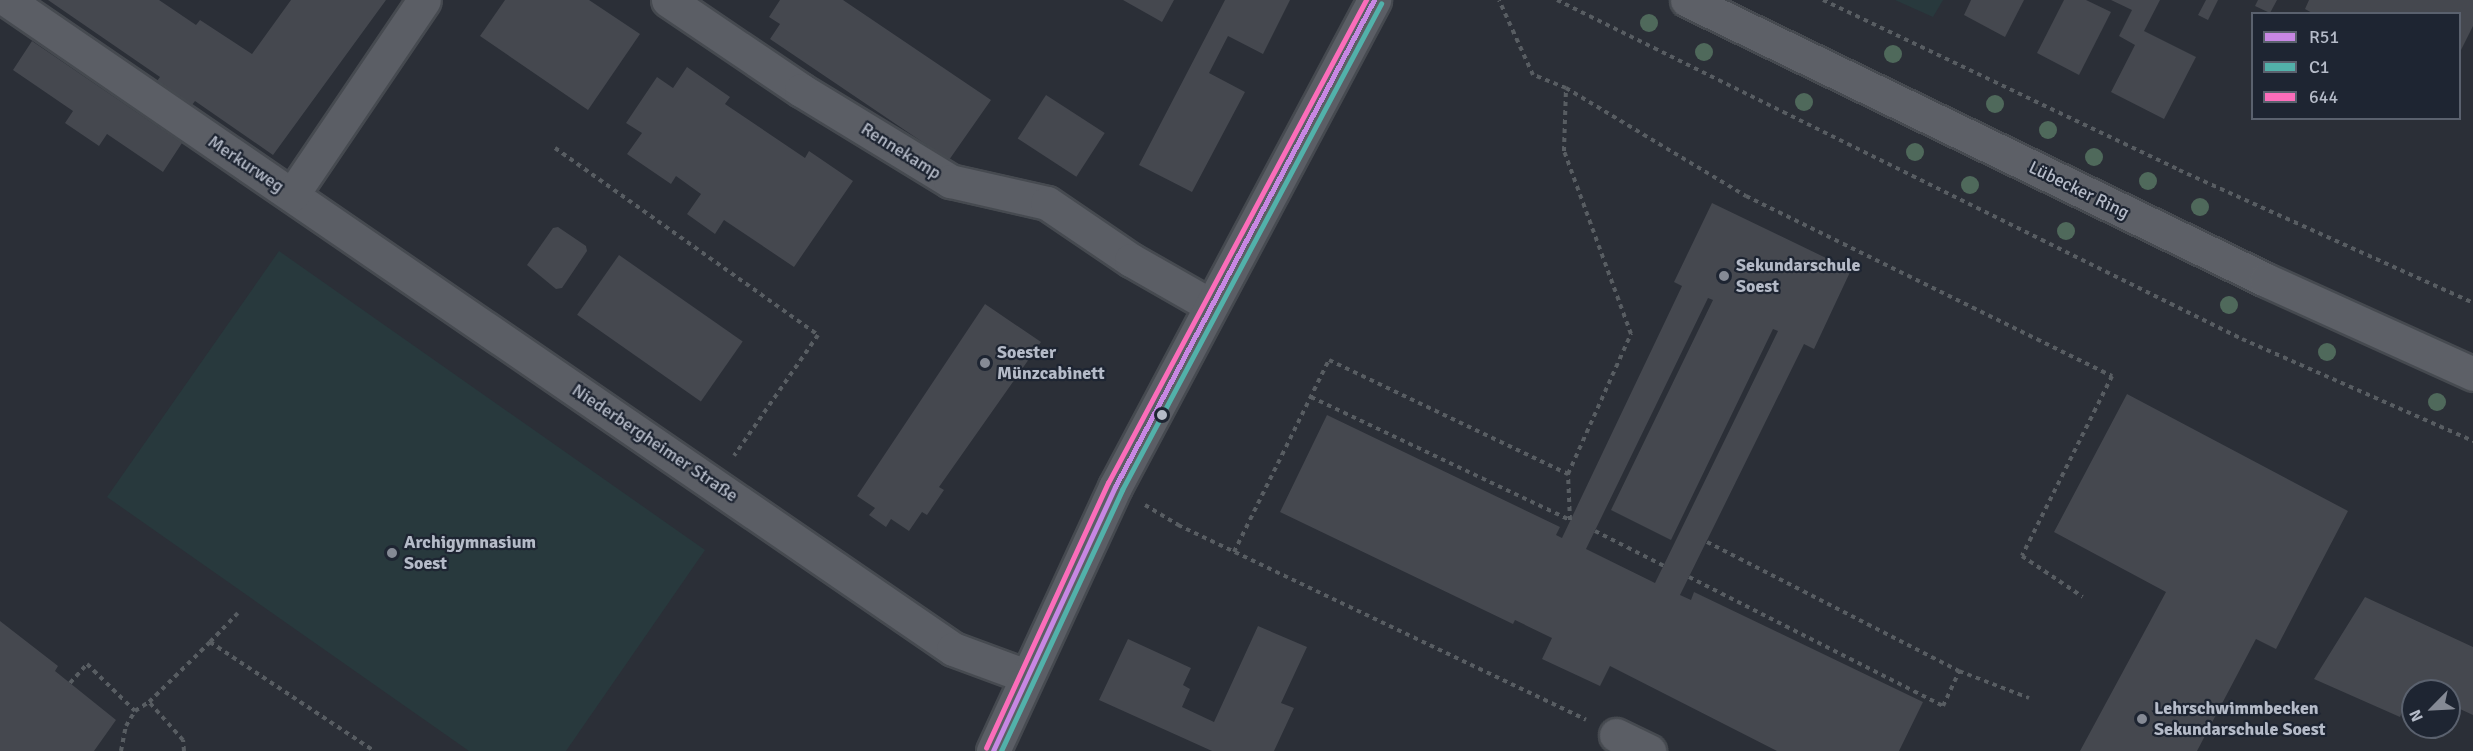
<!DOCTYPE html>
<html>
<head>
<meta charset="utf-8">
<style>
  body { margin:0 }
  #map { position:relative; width:2473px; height:751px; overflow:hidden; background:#2b2f37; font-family:Signika,sans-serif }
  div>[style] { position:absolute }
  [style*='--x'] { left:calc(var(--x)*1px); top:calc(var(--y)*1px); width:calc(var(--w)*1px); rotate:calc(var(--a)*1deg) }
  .green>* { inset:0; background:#28393d }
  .building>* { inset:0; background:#45484f; transform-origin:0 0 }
  .path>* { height:4px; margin-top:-2px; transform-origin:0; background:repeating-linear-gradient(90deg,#585d62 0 4.5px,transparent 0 9px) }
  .roads { filter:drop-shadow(2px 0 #464a50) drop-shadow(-2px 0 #464a50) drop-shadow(0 2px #464a50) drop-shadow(0 -2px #464a50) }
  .minor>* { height:33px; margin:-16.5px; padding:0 16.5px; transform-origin:16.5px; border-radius:16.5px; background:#5b5e65 }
  .major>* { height:33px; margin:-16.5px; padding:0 16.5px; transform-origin:16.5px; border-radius:16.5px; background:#5d6067 }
  .bus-1>* { height:4.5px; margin:-2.25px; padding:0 2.25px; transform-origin:2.25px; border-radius:2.25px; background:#c787e3 }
  .bus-2>* { height:4.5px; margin:-2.25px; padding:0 2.25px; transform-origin:2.25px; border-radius:2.25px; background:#52b1aa }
  .bus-3>* { height:4.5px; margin:-2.25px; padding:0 2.25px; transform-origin:2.25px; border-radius:2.25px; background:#fb6dba }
  .trees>* { width:18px; height:18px; margin:-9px; border-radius:50%; background:#4f695b }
  .dots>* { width:16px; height:16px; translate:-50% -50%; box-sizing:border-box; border:3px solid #1e2532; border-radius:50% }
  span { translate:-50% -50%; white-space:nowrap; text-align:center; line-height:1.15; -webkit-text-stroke:4.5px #1e2532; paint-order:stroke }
  .street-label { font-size:18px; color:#b5bbc8 }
  .poi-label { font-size:18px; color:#b5bbc8; font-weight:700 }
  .left { translate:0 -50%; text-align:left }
  .legend { position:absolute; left:2251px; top:12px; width:210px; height:108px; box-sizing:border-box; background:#1e2532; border:2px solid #5a616e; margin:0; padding:8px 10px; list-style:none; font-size:18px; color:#b5bbc8 }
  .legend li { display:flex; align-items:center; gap:12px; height:30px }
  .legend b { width:30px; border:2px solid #5a616e }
  .north { position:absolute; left:2401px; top:679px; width:60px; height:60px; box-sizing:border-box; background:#1e2532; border:2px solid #5a616e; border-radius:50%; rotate:246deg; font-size:16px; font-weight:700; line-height:24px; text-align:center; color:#b5bbc8 }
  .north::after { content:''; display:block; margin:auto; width:21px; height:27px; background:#858a95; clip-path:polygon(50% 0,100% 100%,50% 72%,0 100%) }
</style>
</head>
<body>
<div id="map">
  <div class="green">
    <div style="clip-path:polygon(1895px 0,1943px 0,1933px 17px)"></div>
    <div style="clip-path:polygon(279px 251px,705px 550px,566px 751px,469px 751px,107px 497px)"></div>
  </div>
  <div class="building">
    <div style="clip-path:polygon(48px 0,159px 0,196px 25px,200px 20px,252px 54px,291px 0,386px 0,273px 155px,195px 101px,192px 105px,157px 81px,160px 77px)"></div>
    <div style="clip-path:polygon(505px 0,589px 0,640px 34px,588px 110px,480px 36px)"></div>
    <div style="clip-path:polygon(780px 0,843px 0,991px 100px,949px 160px,770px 39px,780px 24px,769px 17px)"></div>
    <div style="clip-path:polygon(1123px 0,1174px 0,1162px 22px)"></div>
    <div style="clip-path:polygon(1225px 0,1290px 0,1263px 54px,1228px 36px,1209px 73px,1245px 92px,1192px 192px,1139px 165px)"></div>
    <div style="clip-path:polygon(1971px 0,2024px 0,2005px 37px,1964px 15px)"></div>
    <div style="clip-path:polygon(2064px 0,2086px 0,2111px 12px,2079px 75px,2037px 53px)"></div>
    <div style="clip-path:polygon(2111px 0,2160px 0,2144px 31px,2196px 57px,2164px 119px,2111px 92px,2135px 45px,2119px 36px,2132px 10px)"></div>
    <div style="clip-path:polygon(2206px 0,2218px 0,2208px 20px,2198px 15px)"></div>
    <div style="clip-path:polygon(2258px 0,2277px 0,2270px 13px,2255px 6px)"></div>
    <div style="clip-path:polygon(2309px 0,2473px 0,2473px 26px,2460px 52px,2460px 14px,2314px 14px,2305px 9px)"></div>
    <div style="clip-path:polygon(32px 41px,182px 143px,163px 172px,107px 134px,99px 146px,65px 123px,73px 111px,13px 70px)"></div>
    <div style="clip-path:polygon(687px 67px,730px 97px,725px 104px,805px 158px,809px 151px,853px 181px,794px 267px,724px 220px,715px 234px,687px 214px,701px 194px,676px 176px,671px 184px,627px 154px,642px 133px,626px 123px,657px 77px,673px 88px)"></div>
    <div style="left:1046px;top:95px;width:70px;height:52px;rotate:33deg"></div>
    <div style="clip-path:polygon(evenodd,1712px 203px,1851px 270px,1814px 349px,1804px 344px,1680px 595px,1691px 600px,1694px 592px,1923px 702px,1899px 751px,1777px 751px,1610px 666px,1600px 686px,1542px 659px,1552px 638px,1515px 620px,1513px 624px,1280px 512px,1327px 415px,1560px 527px,1556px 535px,1562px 538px,1682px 286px,1674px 282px,1712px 203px,1708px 298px,1713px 300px,1611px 510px,1671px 540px,1773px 329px,1778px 331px,1655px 583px,1586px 549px,1708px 298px)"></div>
    <div style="clip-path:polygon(558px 227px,586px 246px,587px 251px,562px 288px,556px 289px,527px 265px,553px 228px)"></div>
    <div style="left:619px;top:255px;width:151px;height:73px;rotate:35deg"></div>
    <div style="clip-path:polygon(985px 304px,1041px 342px,939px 487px,944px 490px,927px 515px,922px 512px,909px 531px,891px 519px,886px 527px,869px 515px,875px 508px,857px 496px)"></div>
    <div style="clip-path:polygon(2127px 394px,2348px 511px,2276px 649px,2256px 639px,2197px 751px,2080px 751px,2166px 592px,2054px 532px)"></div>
    <div style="clip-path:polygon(2365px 597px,2473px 647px,2473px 715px,2449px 704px,2449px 691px,2412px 688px,2400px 717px,2314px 679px)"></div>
    <div style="clip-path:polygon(0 621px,58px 666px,55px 671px,116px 720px,94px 751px,0 751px)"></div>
    <div style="clip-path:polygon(1258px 626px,1307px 647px,1281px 703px,1294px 708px,1274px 751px,1212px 751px,1099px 700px,1128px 639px,1191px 668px,1183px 685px,1190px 689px,1182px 707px,1214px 722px)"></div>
  </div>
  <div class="path">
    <div style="--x:1557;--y:0;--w:764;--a:26.33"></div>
    <div style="--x:2242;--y:339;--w:253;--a:23.8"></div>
    <div style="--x:1823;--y:0;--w:395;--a:25.5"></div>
    <div style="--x:2179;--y:170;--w:323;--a:24.3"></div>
    <div style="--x:1566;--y:88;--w:210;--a:31"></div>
    <div style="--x:1746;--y:196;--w:408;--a:26.2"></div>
    <div style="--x:2112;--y:376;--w:201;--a:116.6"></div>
    <div style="--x:2022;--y:556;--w:73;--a:33.9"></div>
    <div style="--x:555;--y:148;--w:323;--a:35.4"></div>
    <div style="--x:818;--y:335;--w:147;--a:124.8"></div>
    <div style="--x:1311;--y:397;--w:287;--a:25.4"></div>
    <div style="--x:1570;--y:520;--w:46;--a:-92.5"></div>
    <div style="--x:1145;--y:505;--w:39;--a:31"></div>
    <div style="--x:1178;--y:525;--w:452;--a:25.5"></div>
    <div style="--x:1595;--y:531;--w:77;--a:26.9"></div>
    <div style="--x:1707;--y:542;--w:283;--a:27.1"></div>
    <div style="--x:1234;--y:552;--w:214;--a:-63.7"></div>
    <div style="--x:1329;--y:360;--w:265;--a:25.5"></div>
    <div style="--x:1568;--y:474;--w:154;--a:-65.8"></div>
    <div style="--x:1631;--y:334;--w:195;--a:-110.1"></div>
    <div style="--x:1564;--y:151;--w:63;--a:-88.2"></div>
    <div style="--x:1566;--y:88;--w:35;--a:-158"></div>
    <div style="--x:1533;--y:75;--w:82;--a:-114.4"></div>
    <div style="--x:1689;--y:577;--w:285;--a:26.9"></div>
    <div style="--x:1943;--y:706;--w:38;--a:-65"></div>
    <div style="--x:1959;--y:671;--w:75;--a:21.1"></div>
    <div style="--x:210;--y:642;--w:40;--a:-46"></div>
    <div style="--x:70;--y:683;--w:25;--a:-48"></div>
    <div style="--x:87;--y:664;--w:67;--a:44.4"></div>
    <div style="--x:121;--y:751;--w:25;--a:-79"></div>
    <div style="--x:126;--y:726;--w:17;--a:-59"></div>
    <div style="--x:135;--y:711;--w:17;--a:-33"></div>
    <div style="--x:184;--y:751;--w:11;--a:-95"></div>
    <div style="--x:183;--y:740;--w:51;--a:-131.8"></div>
    <div style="--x:149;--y:702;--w:86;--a:-44.5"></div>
    <div style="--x:210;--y:642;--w:197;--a:33.6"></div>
  </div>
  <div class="roads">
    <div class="minor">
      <div style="--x:7;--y:0;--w:1147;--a:34.45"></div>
      <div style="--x:953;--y:649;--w:78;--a:20.3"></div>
      <div style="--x:668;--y:0;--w:161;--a:34.1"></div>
      <div style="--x:801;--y:90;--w:175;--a:31.4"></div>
      <div style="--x:950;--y:181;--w:99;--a:12.8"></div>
      <div style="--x:1047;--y:203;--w:102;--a:34.2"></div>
      <div style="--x:1131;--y:260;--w:91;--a:29.7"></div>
      <div style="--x:292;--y:195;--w:235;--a:-55.9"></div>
      <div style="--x:1616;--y:735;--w:37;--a:26"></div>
      <div style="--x:993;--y:751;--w:291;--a:-65.2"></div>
      <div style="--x:1115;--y:487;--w:552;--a:-61.99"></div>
    </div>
    <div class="major">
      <div style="--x:1687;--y:0;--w:643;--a:25.81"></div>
      <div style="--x:2266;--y:280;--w:227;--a:24.4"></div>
    </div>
  </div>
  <div class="bus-1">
    <div style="--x:993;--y:751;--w:291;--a:-65.2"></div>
    <div style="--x:1115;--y:487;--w:552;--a:-61.99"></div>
  </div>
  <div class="bus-2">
    <div style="--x:1001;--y:751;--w:288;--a:-65.1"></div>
    <div style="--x:1122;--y:490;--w:551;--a:-61.95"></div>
  </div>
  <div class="bus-3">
    <div style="--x:986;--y:748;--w:292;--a:-65.3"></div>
    <div style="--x:1108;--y:483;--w:548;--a:-61.89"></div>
  </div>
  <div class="trees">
    <div style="left:1649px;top:23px"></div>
    <div style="left:1704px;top:52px"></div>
    <div style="left:1893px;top:54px"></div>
    <div style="left:1804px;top:102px"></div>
    <div style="left:1995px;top:104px"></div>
    <div style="left:2048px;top:130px"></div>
    <div style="left:1915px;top:152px"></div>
    <div style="left:2094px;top:157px"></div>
    <div style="left:2148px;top:181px"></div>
    <div style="left:1970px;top:185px"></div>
    <div style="left:2200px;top:207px"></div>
    <div style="left:2066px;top:231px"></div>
    <div style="left:2229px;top:305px"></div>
    <div style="left:2327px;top:352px"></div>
    <div style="left:2437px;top:402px"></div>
  </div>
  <div class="dots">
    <div style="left:1724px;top:276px;background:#858a95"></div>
    <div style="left:985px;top:363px;background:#858a95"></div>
    <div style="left:1162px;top:415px;background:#b5bbc8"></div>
    <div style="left:392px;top:553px;background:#858a95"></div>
    <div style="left:2142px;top:719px;background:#858a95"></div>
  </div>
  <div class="street-label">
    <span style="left:901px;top:151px;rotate:32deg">Rennekamp</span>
    <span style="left:246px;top:164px;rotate:34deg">Merkurweg</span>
    <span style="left:2079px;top:190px;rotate:26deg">Lübecker Ring</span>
    <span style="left:655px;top:443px;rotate:34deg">Niederbergheimer Straße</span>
  </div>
  <div class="poi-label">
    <span class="left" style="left:1736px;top:276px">Sekundarschule<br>Soest</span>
    <span class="left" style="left:997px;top:363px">Soester<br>Münzcabinett</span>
    <span class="left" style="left:404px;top:553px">Archigymnasium<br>Soest</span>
    <span class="left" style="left:2154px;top:719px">Lehrschwimmbecken<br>Sekundarschule Soest</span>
  </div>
  <ul class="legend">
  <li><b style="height:8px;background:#c787e3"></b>R51</li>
  <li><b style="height:8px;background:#52b1aa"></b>C1</li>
  <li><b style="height:8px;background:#fb6dba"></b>644</li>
  </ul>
  <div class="north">N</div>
</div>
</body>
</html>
